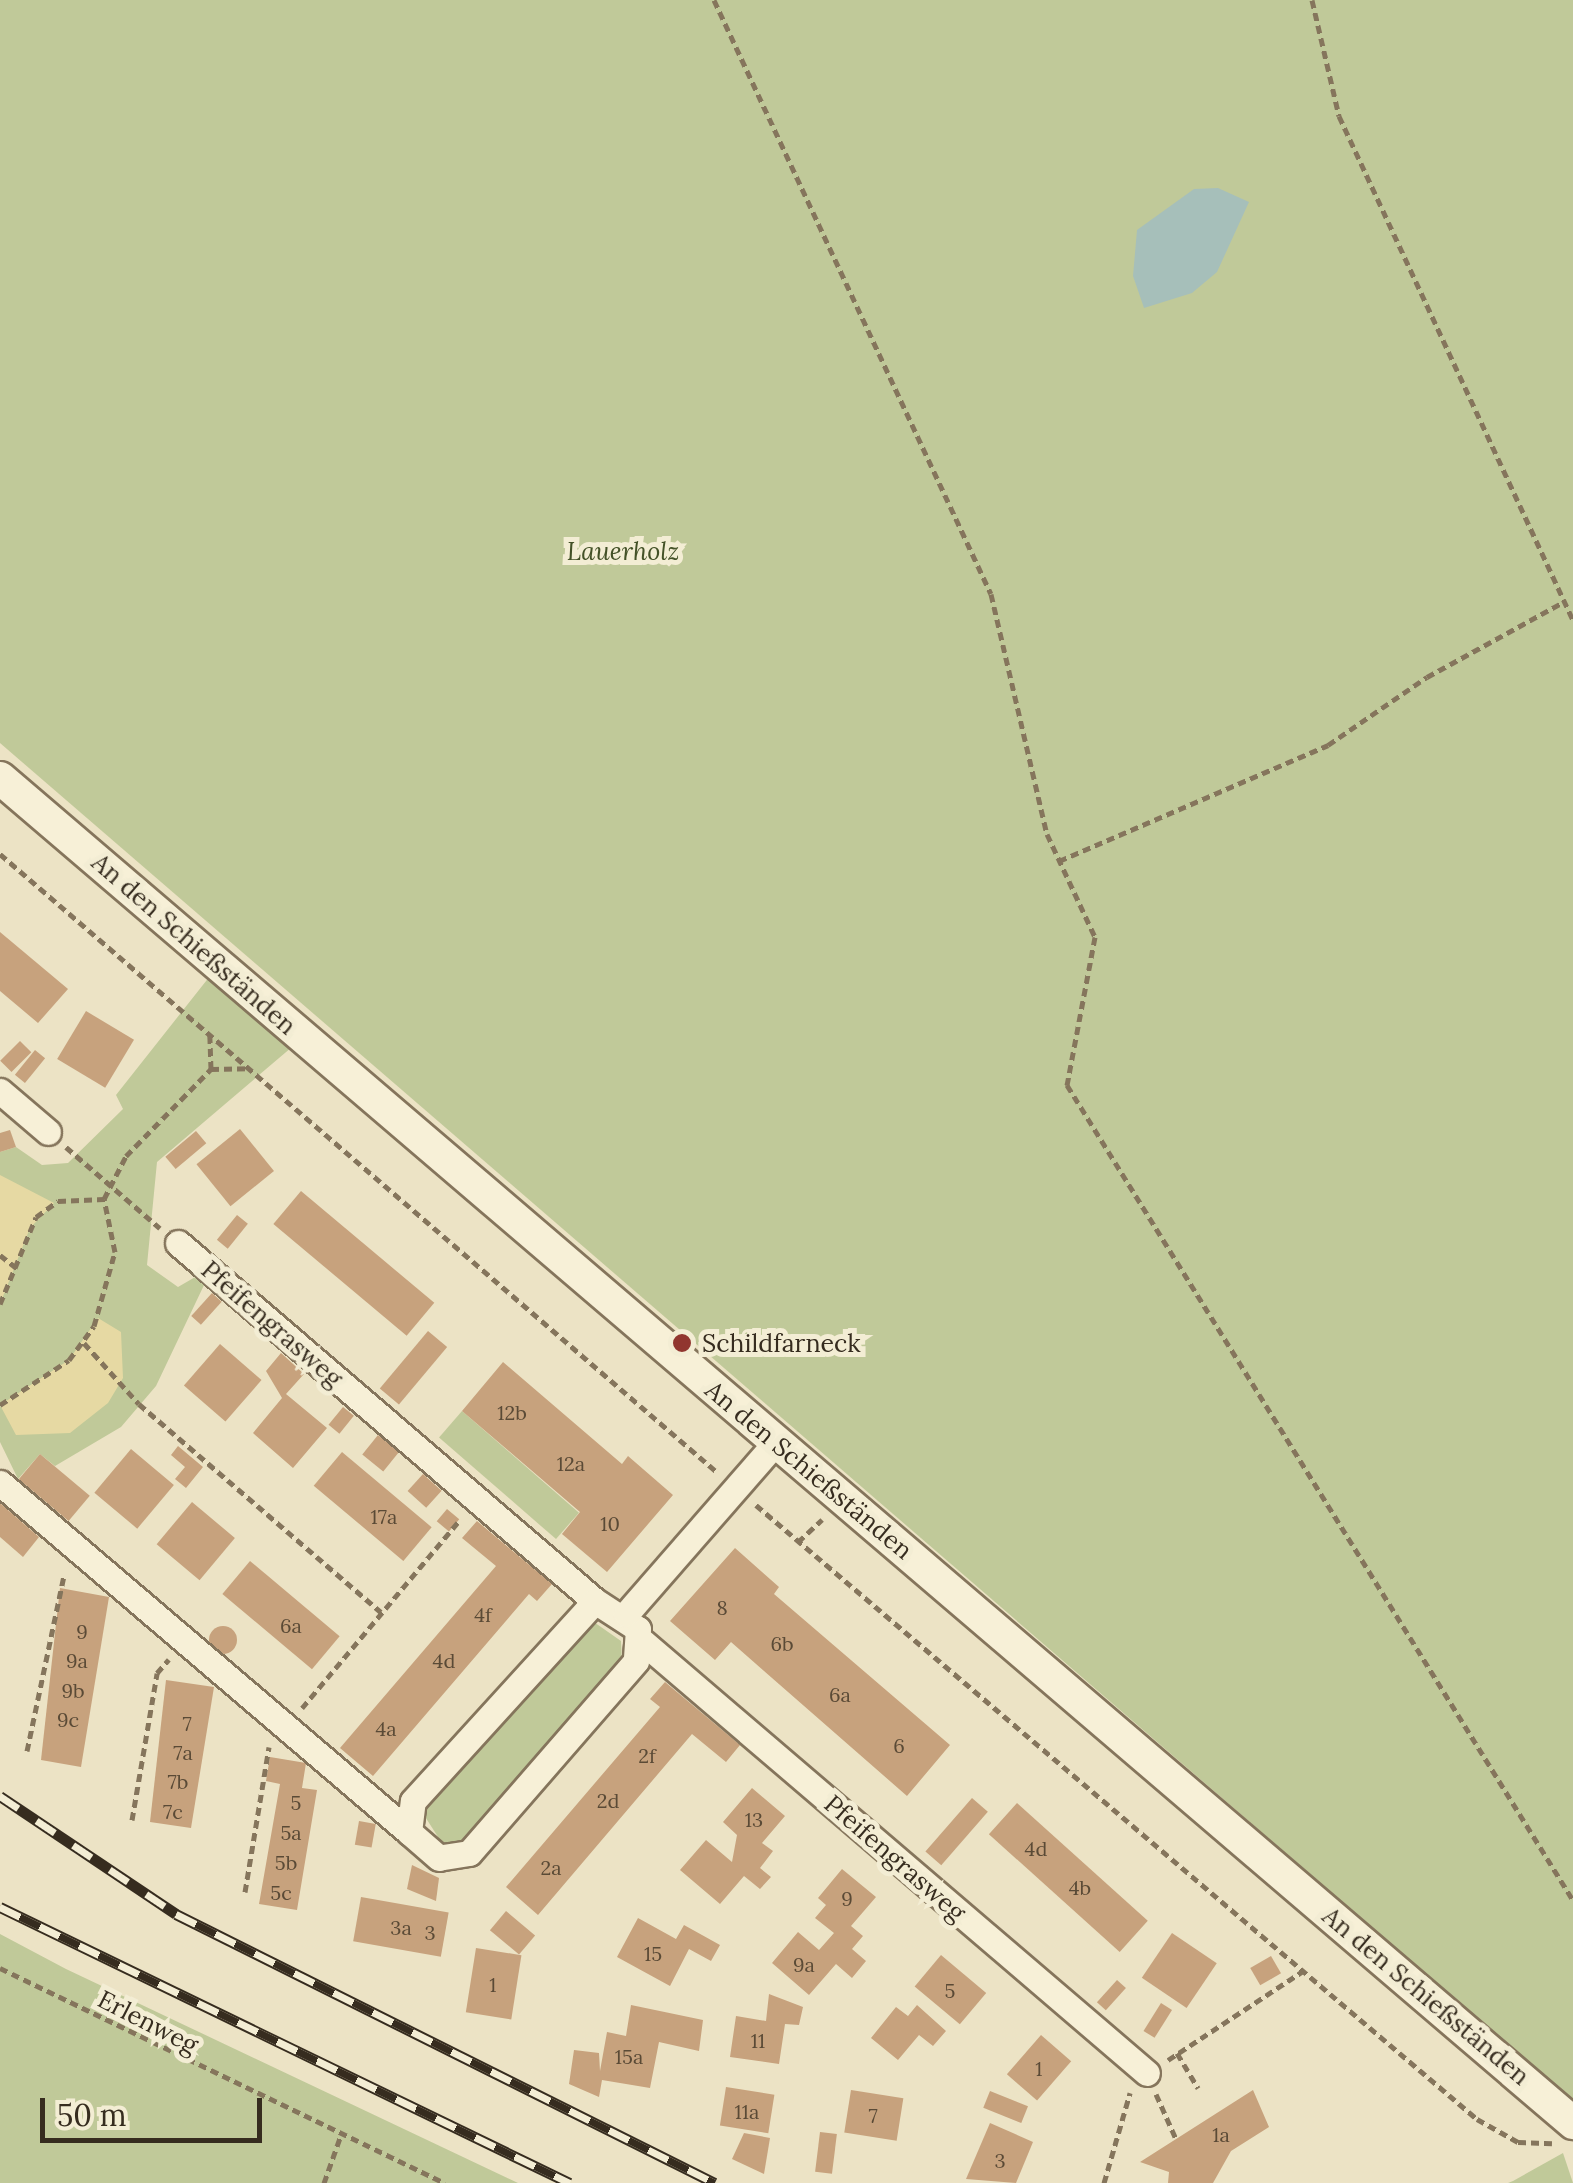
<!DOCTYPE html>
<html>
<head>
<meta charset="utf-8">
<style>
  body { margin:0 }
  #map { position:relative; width:1573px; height:2183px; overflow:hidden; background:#ece3c5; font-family:Lora,serif }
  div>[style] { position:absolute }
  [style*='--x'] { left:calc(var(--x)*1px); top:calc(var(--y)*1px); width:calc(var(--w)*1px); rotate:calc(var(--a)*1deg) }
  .green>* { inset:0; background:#c0c999; transform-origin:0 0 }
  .sand>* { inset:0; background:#e6d9a3 }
  .water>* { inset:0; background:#a6bfba }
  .building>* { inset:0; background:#c7a27d; transform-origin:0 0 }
  .round { border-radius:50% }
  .path>* { height:5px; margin-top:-2.5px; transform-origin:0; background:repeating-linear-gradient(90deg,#85755c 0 8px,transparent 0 13px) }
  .roads { filter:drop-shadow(2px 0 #85755c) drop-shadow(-2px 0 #85755c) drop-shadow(0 2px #85755c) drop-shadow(0 -2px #85755c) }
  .minor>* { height:25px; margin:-12.5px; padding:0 12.5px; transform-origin:12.5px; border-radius:12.5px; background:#f7f0d7 }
  .tertiary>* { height:32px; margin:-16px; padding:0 16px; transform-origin:16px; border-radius:16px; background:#f7f0d7 }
  .rail>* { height:11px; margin-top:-5.5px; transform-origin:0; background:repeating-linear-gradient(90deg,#f3edd4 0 22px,#362c1f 0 44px); box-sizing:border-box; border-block:2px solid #362c1f }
  .dots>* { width:28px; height:28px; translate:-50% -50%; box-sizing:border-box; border:5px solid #f3edd4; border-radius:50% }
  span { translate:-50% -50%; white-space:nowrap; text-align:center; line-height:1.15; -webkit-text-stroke:10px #f3edd4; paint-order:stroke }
  .number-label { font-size:20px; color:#5a4a36 }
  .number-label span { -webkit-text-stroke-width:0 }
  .park-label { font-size:25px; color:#435127; font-style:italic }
  .street-label { font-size:25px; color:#362c1f }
  .poi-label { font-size:25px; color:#362c1f }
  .left { translate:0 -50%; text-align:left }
  .scale { position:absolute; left:40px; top:2098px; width:222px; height:45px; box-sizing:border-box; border:5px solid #362c1f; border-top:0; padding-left:12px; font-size:30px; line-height:35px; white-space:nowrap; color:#362c1f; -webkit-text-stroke:8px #f3edd4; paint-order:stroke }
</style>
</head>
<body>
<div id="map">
  <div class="green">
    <div style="clip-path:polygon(0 0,1573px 0,1573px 2101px,0 743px)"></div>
    <div style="clip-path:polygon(210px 976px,292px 1047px,157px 1162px,147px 1265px,178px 1287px,197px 1276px,205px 1283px,156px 1386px,121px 1427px,55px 1466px,40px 1454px,18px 1479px,0 1442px,0 1152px,16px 1147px,42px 1165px,68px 1163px,123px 1109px,116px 1095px)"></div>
    <div style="left:462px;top:1411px;width:155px;height:35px;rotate:41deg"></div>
    <div style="clip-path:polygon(591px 1620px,621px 1641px,622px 1663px,462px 1844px,442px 1843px,420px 1809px)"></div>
    <div style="clip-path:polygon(0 1934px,66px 1969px,518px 2183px,0 2183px)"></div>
    <div style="clip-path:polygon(1563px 2153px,1573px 2183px,1508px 2183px,1513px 2181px)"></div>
  </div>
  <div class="sand">
    <div style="clip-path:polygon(0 1175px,54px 1203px,30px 1228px,0 1304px)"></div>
    <div style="clip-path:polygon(98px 1318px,121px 1332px,123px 1378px,108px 1403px,70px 1433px,16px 1435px,0 1405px,69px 1360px)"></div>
  </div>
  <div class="water">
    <div style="clip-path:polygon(1218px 188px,1249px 202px,1217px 272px,1192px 293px,1144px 308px,1133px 276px,1137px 230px,1194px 189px)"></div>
  </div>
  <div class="building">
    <div style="clip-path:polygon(0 932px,68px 989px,38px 1023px,0 991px)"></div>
    <div style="left:86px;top:1011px;width:56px;height:56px;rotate:31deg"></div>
    <div style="left:20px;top:1041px;width:16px;height:28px;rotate:45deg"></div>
    <div style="left:35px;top:1050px;width:13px;height:32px;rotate:39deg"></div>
    <div style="left:240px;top:1129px;width:54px;height:56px;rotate:51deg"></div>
    <div style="clip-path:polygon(10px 1130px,16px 1147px,0 1152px,0 1133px)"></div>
    <div style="left:196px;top:1131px;width:16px;height:40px;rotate:50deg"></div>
    <div style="left:301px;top:1191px;width:174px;height:43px;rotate:40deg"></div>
    <div style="left:237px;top:1215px;width:14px;height:32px;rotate:39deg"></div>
    <div style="left:212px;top:1293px;width:13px;height:31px;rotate:42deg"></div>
    <div style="left:428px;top:1331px;width:25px;height:75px;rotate:40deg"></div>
    <div style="left:220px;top:1344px;width:55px;height:55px;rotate:41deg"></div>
    <div style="clip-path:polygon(281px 1353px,304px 1374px,286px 1394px,327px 1428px,293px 1468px,253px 1433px,282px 1398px,266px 1371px)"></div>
    <div style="clip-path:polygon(503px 1362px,622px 1464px,628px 1456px,673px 1495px,607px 1572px,562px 1534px,580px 1512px,462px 1411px)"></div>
    <div style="left:343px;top:1407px;width:14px;height:23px;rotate:39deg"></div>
    <div style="left:378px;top:1435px;width:27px;height:25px;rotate:39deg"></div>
    <div style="clip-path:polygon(178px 1446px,203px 1467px,186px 1488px,175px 1479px,185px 1467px,171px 1455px)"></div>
    <div style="left:131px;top:1449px;width:56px;height:57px;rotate:40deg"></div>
    <div style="left:342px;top:1452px;width:117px;height:44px;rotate:40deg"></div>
    <div style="left:40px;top:1454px;width:65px;height:33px;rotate:40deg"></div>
    <div style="left:423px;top:1474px;width:25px;height:23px;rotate:42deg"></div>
    <div style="left:192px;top:1502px;width:56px;height:55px;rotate:40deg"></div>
    <div style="clip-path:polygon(0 1503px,39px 1537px,23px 1557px,0 1537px)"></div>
    <div style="left:447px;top:1509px;width:16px;height:16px;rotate:40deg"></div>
    <div style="clip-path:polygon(477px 1521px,552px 1584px,537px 1601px,529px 1594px,373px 1776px,340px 1748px,496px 1566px,462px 1538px)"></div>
    <div style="clip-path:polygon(735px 1548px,779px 1587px,774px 1594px,950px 1745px,907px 1796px,731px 1642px,715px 1660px,670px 1621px)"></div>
    <div style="left:250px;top:1561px;width:117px;height:43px;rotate:40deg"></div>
    <div style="clip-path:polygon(60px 1588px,109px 1597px,81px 1767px,41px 1760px)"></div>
    <div class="round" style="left:209px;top:1626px;width:28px;height:28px"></div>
    <div style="clip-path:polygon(166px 1680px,214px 1687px,191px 1828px,150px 1822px)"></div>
    <div style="clip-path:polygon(665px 1682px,740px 1745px,726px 1762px,692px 1734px,538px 1915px,506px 1887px,660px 1707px,650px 1699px)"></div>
    <div style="clip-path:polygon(270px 1757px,306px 1763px,302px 1788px,317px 1790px,297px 1910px,259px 1904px,280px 1784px,266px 1781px)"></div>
    <div style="clip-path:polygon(752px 1788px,785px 1816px,762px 1843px,773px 1851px,760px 1868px,771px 1877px,760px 1889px,744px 1876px,720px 1904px,680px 1870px,706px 1840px,732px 1862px,737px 1835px,723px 1822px)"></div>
    <div style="left:972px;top:1798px;width:21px;height:71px;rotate:41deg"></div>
    <div style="left:1017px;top:1803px;width:176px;height:42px;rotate:42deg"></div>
    <div style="left:359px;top:1821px;width:17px;height:24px;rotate:10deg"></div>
    <div style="clip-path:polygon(412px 1865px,439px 1878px,436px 1901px,407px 1889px)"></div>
    <div style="clip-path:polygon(842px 1869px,876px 1897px,851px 1926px,863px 1936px,852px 1949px,866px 1961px,852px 1978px,836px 1964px,809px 1995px,772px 1963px,798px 1932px,819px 1950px,834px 1933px,815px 1918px,826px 1905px,818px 1898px)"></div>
    <div style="left:361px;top:1897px;width:89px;height:45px;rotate:10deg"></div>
    <div style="left:506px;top:1911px;width:38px;height:25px;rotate:40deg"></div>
    <div style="clip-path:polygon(638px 1918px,676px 1939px,684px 1925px,720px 1945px,711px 1961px,689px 1949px,670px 1986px,617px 1957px)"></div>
    <div style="left:1172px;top:1933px;width:54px;height:54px;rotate:34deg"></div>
    <div style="left:476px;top:1948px;width:46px;height:65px;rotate:9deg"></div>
    <div style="left:941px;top:1955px;width:59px;height:41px;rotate:40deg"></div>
    <div style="left:1271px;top:1956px;width:20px;height:24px;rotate:60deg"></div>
    <div style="left:1117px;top:1980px;width:12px;height:30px;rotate:42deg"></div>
    <div style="clip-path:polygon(769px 1994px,803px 2007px,799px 2025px,785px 2024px,779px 2064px,730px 2057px,736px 2016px,766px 2021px)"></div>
    <div style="left:1161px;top:2003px;width:13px;height:33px;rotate:32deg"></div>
    <div style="clip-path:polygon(631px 2005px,703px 2020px,699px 2051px,659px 2042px,650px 2088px,602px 2080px,599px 2097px,569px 2084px,574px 2050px,599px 2053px,600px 2071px,607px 2032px,626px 2036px)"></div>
    <div style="clip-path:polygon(917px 2005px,946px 2031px,933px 2046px,919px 2035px,898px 2060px,871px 2038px,896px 2007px,908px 2016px)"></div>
    <div style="left:1041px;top:2035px;width:40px;height:52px;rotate:41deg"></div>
    <div style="left:726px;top:2087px;width:49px;height:39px;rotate:9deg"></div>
    <div style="left:851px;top:2090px;width:53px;height:43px;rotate:9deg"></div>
    <div style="clip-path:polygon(1253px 2090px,1269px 2127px,1231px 2151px,1213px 2183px,1168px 2183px,1169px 2172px,1140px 2162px)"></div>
    <div style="left:990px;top:2091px;width:41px;height:18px;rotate:22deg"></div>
    <div style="clip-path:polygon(990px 2123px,1033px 2142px,1016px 2183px,966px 2179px)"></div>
    <div style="left:820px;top:2132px;width:17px;height:40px;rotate:7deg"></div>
    <div style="clip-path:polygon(744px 2133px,770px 2138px,764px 2174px,732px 2159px)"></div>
  </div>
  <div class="path">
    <div style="--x:714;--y:0;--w:655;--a:65"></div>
    <div style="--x:991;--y:594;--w:246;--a:76.9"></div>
    <div style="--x:1047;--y:834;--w:114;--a:65"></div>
    <div style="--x:1095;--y:937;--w:151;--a:100.7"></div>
    <div style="--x:1067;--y:1085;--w:959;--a:58.17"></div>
    <div style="--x:1312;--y:0;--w:119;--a:76.9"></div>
    <div style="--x:1339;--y:116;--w:556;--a:65.1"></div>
    <div style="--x:0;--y:854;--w:947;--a:40.76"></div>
    <div style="--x:1059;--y:861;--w:293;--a:-23.3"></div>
    <div style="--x:1328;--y:745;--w:120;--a:-34.5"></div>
    <div style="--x:1427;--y:677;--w:158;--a:-28.8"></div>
    <div style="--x:211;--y:1069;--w:39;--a:-1"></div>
    <div style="--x:66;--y:1147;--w:124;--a:40.8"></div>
    <div style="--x:0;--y:1255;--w:23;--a:38"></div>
    <div style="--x:0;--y:1304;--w:94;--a:-67.5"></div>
    <div style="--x:36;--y:1217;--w:27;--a:-36"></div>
    <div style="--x:58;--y:1201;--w:46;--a:-2.5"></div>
    <div style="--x:104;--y:1199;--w:48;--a:-62.9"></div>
    <div style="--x:126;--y:1156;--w:122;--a:-45.7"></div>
    <div style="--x:211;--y:1069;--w:34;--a:-92"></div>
    <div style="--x:84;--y:1343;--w:82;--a:48"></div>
    <div style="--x:139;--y:1404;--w:319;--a:40.7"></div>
    <div style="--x:0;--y:1405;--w:82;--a:-33.1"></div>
    <div style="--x:69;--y:1360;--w:42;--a:-53.7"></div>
    <div style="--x:94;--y:1326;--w:77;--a:-74.2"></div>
    <div style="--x:115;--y:1252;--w:54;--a:-101.7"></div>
    <div style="--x:756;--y:1505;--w:947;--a:40.42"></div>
    <div style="--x:1477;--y:2119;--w:47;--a:29.3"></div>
    <div style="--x:1518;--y:2142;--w:34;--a:2"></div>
    <div style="--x:798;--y:1542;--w:33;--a:-43"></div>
    <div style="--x:302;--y:1708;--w:244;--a:-50"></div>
    <div style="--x:27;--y:1751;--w:180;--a:-78.1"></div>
    <div style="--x:132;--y:1820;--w:149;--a:-80.3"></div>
    <div style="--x:157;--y:1673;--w:18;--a:-49"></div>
    <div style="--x:245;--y:1892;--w:147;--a:-80.6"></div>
    <div style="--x:0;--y:1968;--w:494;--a:25.8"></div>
    <div style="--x:1177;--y:2053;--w:41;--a:59"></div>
    <div style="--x:1168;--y:2060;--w:162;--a:-33.4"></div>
    <div style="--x:1156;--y:2094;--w:49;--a:66"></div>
    <div style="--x:324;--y:2183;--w:51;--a:-70.5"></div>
    <div style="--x:1104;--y:2183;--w:94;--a:-73.9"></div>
  </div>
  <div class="roads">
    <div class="minor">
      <div style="--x:0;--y:1091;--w:63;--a:40.5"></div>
      <div style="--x:178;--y:1243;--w:550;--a:40.65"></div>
      <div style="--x:0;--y:1483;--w:538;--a:40.47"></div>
      <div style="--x:595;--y:1601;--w:51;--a:33.1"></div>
      <div style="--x:638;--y:1629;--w:32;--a:94"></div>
      <div style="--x:636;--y:1661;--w:254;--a:131"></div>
      <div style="--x:469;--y:1853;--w:30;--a:171"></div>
      <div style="--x:439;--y:1858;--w:40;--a:-139"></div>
      <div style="--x:409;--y:1832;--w:31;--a:-83"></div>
      <div style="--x:413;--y:1801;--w:270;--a:-47.7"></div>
      <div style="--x:626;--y:1614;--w:228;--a:-48.9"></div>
      <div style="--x:643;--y:1642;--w:663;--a:40.54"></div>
    </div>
    <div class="tertiary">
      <div style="--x:0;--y:778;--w:2070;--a:40.53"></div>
    </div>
  </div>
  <div class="rail">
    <div style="--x:0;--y:1796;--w:212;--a:33.8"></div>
    <div style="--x:176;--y:1914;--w:602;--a:26.52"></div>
    <div style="--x:0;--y:1907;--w:633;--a:25.84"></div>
  </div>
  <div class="dots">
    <div style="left:682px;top:1343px;background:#91362f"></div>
  </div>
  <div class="number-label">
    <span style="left:512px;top:1412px">12b</span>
    <span style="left:571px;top:1463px">12a</span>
    <span style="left:384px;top:1516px">17a</span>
    <span style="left:610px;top:1523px">10</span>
    <span style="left:722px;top:1607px">8</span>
    <span style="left:483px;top:1614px">4f</span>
    <span style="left:291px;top:1625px">6a</span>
    <span style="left:82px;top:1631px">9</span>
    <span style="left:782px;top:1643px">6b</span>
    <span style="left:77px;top:1660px">9a</span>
    <span style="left:444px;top:1660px">4d</span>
    <span style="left:73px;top:1690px">9b</span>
    <span style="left:840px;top:1694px">6a</span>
    <span style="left:68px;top:1719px">9c</span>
    <span style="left:187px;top:1723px">7</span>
    <span style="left:386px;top:1728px">4a</span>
    <span style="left:899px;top:1745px">6</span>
    <span style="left:183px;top:1752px">7a</span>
    <span style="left:647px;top:1755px">2f</span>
    <span style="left:178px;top:1781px">7b</span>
    <span style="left:608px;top:1800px">2d</span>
    <span style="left:296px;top:1802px">5</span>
    <span style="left:173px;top:1811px">7c</span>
    <span style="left:754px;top:1819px">13</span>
    <span style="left:291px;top:1832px">5a</span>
    <span style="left:1036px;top:1848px">4d</span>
    <span style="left:286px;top:1862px">5b</span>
    <span style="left:551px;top:1867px">2a</span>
    <span style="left:1080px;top:1887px">4b</span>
    <span style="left:281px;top:1892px">5c</span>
    <span style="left:847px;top:1898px">9</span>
    <span style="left:401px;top:1927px">3a</span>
    <span style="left:430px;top:1932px">3</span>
    <span style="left:653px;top:1953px">15</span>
    <span style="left:804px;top:1964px">9a</span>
    <span style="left:493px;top:1984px">1</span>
    <span style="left:950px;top:1990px">5</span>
    <span style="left:758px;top:2040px">11</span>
    <span style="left:629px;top:2056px">15a</span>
    <span style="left:1039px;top:2068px">1</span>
    <span style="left:747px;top:2111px">11a</span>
    <span style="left:873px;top:2115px">7</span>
    <span style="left:1221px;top:2134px">1a</span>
    <span style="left:1000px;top:2160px">3</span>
  </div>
  <div class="park-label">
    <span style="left:623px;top:551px">Lauerholz</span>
  </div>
  <div class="street-label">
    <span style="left:194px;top:944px;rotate:41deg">An den Schießständen</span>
    <span style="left:272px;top:1324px;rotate:41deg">Pfeifengrasweg</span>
    <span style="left:809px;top:1470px;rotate:40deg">An den Schießständen</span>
    <span style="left:895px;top:1858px;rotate:41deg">Pfeifengrasweg</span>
    <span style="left:1426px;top:1996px;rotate:40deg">An den Schießständen</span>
    <span style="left:148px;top:2022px;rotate:27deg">Erlenweg</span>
  </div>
  <div class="poi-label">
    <span class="left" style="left:702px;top:1343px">Schildfarneck</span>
  </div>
  <div class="scale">50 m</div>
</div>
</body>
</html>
